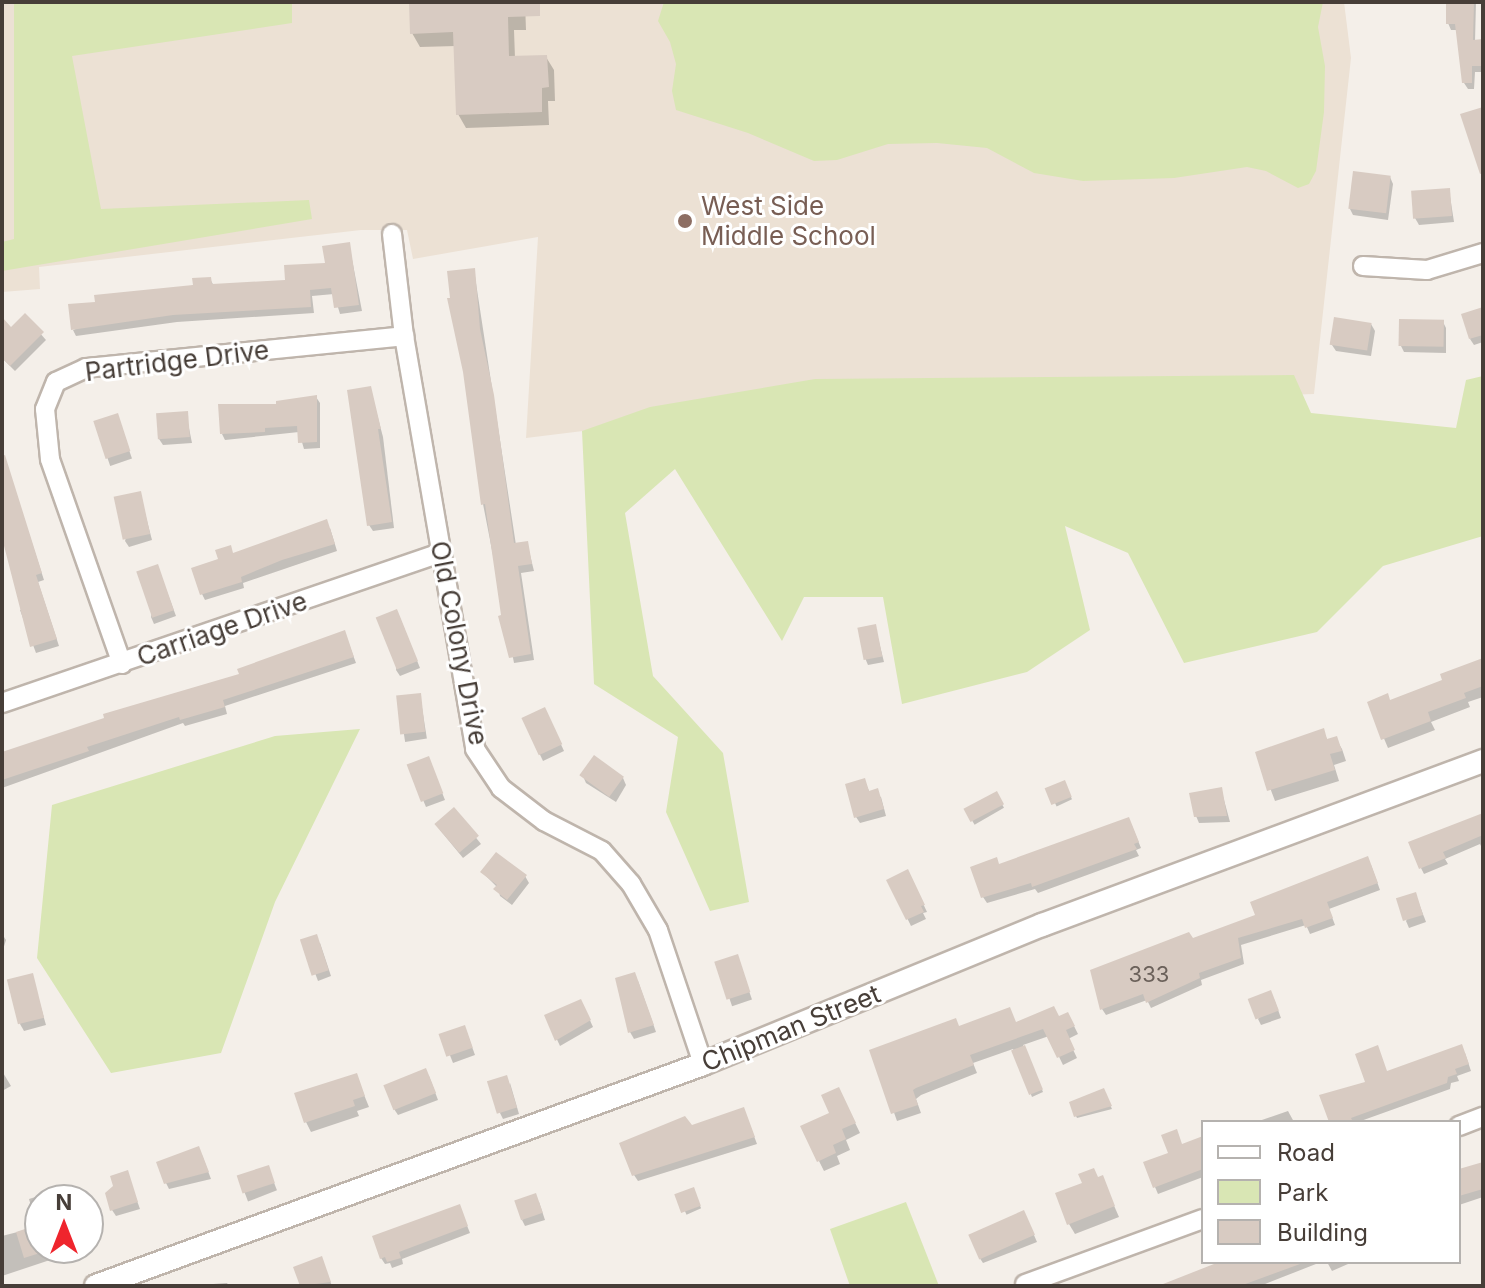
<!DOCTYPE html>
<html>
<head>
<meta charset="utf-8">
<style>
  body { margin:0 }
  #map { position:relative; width:1485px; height:1288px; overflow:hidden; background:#f4efe9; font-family:Inter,sans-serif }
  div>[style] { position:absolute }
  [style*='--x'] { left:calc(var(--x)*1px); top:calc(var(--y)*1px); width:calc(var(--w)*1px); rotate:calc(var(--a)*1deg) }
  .education>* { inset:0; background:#ece1d4 }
  .green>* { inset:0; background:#d9e6b4 }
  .shadow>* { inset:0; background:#0003; transform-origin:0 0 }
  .building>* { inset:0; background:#d8cbc2; transform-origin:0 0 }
  .roads { filter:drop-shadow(2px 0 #bfb5ac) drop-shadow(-2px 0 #bfb5ac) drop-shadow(0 2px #bfb5ac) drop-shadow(0 -2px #bfb5ac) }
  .minor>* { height:18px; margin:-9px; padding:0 9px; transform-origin:9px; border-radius:9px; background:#fff }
  .tertiary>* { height:22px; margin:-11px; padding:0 11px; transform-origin:11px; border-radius:11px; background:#fff }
  .dots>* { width:22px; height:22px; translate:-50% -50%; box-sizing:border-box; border:4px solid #fff; border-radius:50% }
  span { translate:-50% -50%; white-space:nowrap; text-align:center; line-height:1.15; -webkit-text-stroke:6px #fff; paint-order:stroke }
  .number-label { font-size:22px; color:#6b615a }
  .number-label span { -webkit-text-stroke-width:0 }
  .education-label { font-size:26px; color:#785e54 }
  .left { translate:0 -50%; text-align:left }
  .street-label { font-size:26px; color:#473e38 }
  .frame { position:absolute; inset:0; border:4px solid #473e38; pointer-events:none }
  .legend { position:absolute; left:1201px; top:1120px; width:260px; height:144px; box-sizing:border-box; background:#fff; border:2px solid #b5b2af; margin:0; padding:10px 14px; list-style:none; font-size:24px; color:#473e38 }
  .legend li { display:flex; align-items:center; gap:16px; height:40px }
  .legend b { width:40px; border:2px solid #b5b2af }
  .north { position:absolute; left:24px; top:1184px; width:80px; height:80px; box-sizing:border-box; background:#fff; border:2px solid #b5b2af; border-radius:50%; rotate:0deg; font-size:22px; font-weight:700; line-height:32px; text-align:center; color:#473e38 }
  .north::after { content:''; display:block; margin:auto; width:28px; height:36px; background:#ef252d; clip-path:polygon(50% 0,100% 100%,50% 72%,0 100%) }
</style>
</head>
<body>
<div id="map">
  <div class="education">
    <div style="clip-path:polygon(2px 2px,1344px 2px,1351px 58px,1314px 394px,978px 406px,771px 408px,526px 438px,538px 237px,413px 259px,407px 230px,361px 230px,39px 267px,40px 289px,2px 292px)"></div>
  </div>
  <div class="green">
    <div style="clip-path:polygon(14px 2px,292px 2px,292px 23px,72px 56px,101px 209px,309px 200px,312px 219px,2px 271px,2px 242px,14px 239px)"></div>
    <div style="clip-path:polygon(664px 2px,1323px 2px,1318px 27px,1325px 66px,1324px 112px,1316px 171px,1309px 184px,1298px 188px,1266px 171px,1247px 167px,1174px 178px,1083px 181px,1034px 173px,987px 148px,937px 143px,888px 144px,837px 160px,814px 161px,748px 133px,676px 110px,672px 91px,676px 64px,670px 42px,658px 21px)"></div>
    <div style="clip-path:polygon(1294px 375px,1311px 413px,1456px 428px,1466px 380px,1483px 376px,1483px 536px,1383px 566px,1317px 632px,1184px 663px,1128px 553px,1065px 526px,1090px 630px,1027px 672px,902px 704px,883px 597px,804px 597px,782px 641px,675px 469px,625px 513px,653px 676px,723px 753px,749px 902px,710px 911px,666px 812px,678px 737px,594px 684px,582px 431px,650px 407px,815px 379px)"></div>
    <div style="clip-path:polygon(360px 729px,275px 902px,221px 1053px,111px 1073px,37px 958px,52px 805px,275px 736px)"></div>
    <div style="clip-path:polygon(906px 1202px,939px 1286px,850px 1286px,830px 1229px)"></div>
  </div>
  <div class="shadow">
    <div style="clip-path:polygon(411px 2px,525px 2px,526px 30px,514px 30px,515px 58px,546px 57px,554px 70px,555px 101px,548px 101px,549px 125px,466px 128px,458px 114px,456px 46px,420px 47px,412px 33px)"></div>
    <div style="clip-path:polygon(1448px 2px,1476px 2px,1475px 42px,1483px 41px,1483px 72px,1475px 72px,1474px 89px,1468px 89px,1464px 83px,1458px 30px,1451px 30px,1448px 23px)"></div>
    <div style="clip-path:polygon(1390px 177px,1393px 184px,1388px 220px,1353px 215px,1350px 209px)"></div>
    <div style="clip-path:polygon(1449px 190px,1454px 222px,1419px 225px,1415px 218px)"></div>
    <div style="clip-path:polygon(349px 244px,362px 311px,340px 314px,334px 294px,312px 296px,314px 313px,177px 322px,76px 336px,73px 330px,210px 279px,214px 286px,287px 282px,327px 265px)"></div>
    <div style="clip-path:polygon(474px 270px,516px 545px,527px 543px,534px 571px,521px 573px,534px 660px,514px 663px,483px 504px)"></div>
    <div style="clip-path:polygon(1483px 309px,1483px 342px,1474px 345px,1470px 339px)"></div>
    <div style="clip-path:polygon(25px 316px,46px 340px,15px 371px,2px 358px,2px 325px,11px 329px)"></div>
    <div style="clip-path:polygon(1443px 322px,1446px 328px,1446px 353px,1404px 352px,1401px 346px)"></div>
    <div style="clip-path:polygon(1371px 324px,1375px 331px,1371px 356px,1336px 351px,1332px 345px)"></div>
    <div style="clip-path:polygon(370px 388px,383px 437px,394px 528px,373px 531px,369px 525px)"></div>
    <div style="clip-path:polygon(316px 397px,320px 403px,320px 448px,304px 449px,299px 432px,225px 440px,222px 434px,278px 406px)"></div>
    <div style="clip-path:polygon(186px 413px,192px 443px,163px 445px,159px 439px)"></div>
    <div style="left:117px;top:415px;width:46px;height:23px;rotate:71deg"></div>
    <div style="clip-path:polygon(5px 460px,44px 580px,38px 582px,59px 646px,36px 653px,20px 610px,25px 608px,2px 524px,2px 461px)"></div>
    <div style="clip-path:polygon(140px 494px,152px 540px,129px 547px,125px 541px)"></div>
    <div style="clip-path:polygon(330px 528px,337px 551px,243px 583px,244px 588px,205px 600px,202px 594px,234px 554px)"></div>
    <div style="clip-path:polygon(160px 573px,176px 616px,154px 624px,151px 617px)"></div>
    <div style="clip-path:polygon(400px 618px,420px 668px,400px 676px,396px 670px)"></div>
    <div style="clip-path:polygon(875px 626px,884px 662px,868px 665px,865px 658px)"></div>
    <div style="clip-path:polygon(347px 639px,356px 663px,225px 706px,227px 714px,185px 726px,183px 723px,2px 788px,2px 754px)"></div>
    <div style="clip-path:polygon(1483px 660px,1483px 697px,1468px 702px,1470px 707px,1431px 722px,1435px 730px,1388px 748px,1369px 703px,1390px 702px,1445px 681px)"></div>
    <div style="left:420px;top:695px;width:44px;height:22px;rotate:81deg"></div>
    <div style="clip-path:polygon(548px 716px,564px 751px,543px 761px,523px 719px)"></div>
    <div style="clip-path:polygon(1323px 731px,1328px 741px,1336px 739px,1342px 749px,1346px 761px,1334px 765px,1339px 781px,1275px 801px,1257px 753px)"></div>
    <div style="clip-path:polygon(431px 765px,445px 800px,426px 807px,409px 766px)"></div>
    <div style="clip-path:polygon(583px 776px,623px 778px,626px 785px,616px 802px,586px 783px)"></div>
    <div style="clip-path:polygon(864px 780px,870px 793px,881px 797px,886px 816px,860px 823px,856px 817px)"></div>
    <div style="left:1064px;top:782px;width:19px;height:17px;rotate:65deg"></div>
    <div style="clip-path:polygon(1221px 789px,1230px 822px,1199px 823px,1196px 816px)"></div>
    <div style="left:996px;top:794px;width:16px;height:34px;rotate:60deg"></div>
    <div style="clip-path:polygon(454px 810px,481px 844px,463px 858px,440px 830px)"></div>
    <div style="clip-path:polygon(1481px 810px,1483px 810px,1483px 850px,1480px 844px,1445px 859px,1448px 864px,1424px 874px,1421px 868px,1482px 815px)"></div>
    <div style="clip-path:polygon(1132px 826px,1141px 848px,1136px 850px,1139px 856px,1038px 893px,1035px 889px,987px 903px,983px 897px,999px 866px)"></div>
    <div style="clip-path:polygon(1371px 865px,1380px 890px,1329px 909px,1335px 925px,1310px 934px,1306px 925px,1241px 945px,1244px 964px,1201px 980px,1202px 985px,1151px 1008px,1147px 1000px,1106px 1015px,1102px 1009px,1092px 971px,1188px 934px,1192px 940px,1258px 917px)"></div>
    <div style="clip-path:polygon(482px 872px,525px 876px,529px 883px,512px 905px,500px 896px,498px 888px)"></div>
    <div style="clip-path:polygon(911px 878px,927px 912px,923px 913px,926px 919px,911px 926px,889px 881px)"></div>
    <div style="clip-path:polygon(1418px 901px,1426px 922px,1409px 928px,1406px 921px)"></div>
    <div style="clip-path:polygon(2px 934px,6px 940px,2px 953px)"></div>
    <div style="clip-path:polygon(303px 941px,320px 943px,331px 976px,318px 981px)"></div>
    <div style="left:737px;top:956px;width:46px;height:21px;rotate:71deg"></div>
    <div style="clip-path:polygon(32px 976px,46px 1025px,24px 1031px,20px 1024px)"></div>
    <div style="clip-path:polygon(638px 981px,656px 1032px,634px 1039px,630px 1032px)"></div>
    <div style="clip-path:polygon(1274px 999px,1281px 1018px,1261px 1025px,1258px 1019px)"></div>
    <div style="clip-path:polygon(584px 1007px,593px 1027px,560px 1046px,546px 1016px)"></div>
    <div style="clip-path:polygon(1059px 1018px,1072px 1022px,1078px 1034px,1068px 1039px,1077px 1058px,1063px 1065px,1049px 1036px,1023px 1045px,1043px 1092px,1032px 1097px,1013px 1049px,973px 1063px,977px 1073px,921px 1095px,916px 1099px,921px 1113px,897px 1121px,872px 1051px,959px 1028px)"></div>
    <div style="clip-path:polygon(467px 1033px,475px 1055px,453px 1063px,442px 1035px)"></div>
    <div style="clip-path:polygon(1465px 1053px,1471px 1071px,1457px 1076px,1459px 1081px,1451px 1083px,1450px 1089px,1358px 1122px,1331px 1122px,1368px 1084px,1388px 1073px)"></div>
    <div style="clip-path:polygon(2px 1071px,11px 1086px,2px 1091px)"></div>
    <div style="clip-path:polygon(356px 1075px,369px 1107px,357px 1111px,359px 1116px,311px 1132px,306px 1122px)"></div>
    <div style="clip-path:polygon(429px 1076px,438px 1100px,398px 1115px,394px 1109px)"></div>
    <div style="clip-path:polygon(510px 1083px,519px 1114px,503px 1119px,500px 1113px)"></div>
    <div style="clip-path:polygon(1103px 1090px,1112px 1109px,1077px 1118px,1076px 1116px)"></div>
    <div style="clip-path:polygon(844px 1100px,860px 1133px,846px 1140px,850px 1150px,837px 1156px,840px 1164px,824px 1171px,819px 1161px,832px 1114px)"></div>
    <div style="clip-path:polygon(1288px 1111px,1294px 1122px,1256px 1122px)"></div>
    <div style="clip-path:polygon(746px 1115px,757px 1144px,638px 1181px,634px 1175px,691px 1127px)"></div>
    <div style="clip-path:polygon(1203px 1139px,1203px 1177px,1158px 1194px,1155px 1187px,1170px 1154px)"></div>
    <div style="clip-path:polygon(202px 1155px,211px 1179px,169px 1189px,166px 1183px)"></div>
    <div style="clip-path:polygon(1483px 1163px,1483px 1197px,1459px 1205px,1459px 1172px)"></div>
    <div style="left:268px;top:1167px;width:25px;height:31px;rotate:69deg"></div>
    <div style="clip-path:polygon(127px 1173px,140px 1209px,116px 1216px,112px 1210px)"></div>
    <div style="clip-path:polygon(1102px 1178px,1119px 1217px,1075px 1234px,1069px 1224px)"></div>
    <div style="left:693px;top:1190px;width:20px;height:16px;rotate:66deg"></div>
    <div style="clip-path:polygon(48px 1193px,52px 1200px,40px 1200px,40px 1248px,66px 1248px,68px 1254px,2px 1276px,2px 1236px,37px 1227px,29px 1199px)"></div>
    <div style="clip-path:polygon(539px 1202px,545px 1220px,525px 1226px,522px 1220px)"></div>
    <div style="clip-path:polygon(462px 1213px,470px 1233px,402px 1259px,403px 1264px,392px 1268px,390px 1263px,385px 1264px,381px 1258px)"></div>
    <div style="clip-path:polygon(1027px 1219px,1037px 1242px,983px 1263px,979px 1257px)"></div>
    <div style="clip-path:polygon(1229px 1262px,1321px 1262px,1260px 1286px,1169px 1286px)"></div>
    <div style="clip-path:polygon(1327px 1262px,1348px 1262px,1348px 1264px,1332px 1271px)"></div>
    <div style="clip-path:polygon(324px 1265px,332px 1286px,302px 1286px,296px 1268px)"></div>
    <div style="clip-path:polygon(227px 1283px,229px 1286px,213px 1286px,213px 1284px)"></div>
  </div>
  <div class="building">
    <div style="clip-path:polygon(409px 2px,540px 2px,540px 16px,508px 17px,509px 56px,547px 55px,549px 87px,542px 88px,542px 112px,456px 115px,453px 32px,410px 34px)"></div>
    <div style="clip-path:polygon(1446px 2px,1474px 2px,1473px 40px,1483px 39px,1483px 66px,1472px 66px,1472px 83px,1462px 83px,1455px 24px,1446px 24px)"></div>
    <div style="clip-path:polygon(1483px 107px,1483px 173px,1480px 174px,1460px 114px)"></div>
    <div style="left:1353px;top:171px;width:38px;height:38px;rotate:7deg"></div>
    <div style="left:1450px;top:188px;width:28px;height:39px;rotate:86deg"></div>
    <div style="clip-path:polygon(350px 242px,359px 305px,334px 308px,331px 288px,310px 290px,311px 307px,173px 315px,71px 330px,68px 304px,95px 302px,94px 295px,193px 285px,192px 278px,211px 277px,212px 284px,285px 280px,284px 265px,325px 263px,322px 246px)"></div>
    <div style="clip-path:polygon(475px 268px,480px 329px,494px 395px,514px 543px,528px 541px,532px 564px,518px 566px,531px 654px,509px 658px,498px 616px,501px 615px,485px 504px,481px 505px,463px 372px,447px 298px,450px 298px,447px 271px)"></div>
    <div style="clip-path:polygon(1483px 307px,1483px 335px,1469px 339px,1461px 314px)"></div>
    <div style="clip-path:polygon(25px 313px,44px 332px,10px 366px,2px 358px,2px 317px,11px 327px)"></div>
    <div style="left:1334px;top:317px;width:38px;height:28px;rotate:9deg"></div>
    <div style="left:1399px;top:319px;width:45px;height:27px;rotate:1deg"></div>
    <div style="clip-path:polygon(371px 386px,381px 429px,378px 429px,392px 522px,367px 526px,347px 390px)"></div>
    <div style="clip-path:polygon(317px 395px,317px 442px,298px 443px,297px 426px,265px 428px,265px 432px,220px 434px,218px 404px,276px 404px,276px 401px)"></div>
    <div style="left:188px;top:411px;width:26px;height:32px;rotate:86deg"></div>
    <div style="left:118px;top:413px;width:40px;height:26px;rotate:72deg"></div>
    <div style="clip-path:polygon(5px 455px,42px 573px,36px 575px,57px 639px,30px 647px,2px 538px,2px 456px)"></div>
    <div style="left:141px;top:491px;width:44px;height:28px;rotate:78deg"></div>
    <div style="clip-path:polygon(327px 519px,335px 544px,282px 560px,241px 577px,242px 582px,200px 595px,191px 568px,218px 559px,215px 550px,231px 545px,233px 553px)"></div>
    <div style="left:158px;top:564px;width:49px;height:23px;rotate:71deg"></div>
    <div style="left:397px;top:609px;width:56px;height:23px;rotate:68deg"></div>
    <div style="left:876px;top:624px;width:33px;height:19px;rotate:79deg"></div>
    <div style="clip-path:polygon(345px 630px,354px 657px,223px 700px,225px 707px,180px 720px,179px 717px,87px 747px,89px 751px,2px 780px,2px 752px,104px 718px,103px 714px,239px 674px,237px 669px)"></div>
    <div style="clip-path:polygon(1483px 658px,1483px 686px,1464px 693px,1466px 698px,1428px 712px,1431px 721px,1381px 740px,1367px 702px,1388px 693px,1390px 700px,1442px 680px,1440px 674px)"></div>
    <div style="left:421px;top:693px;width:39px;height:25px;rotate:84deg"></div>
    <div style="left:545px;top:707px;width:41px;height:26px;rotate:65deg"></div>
    <div style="clip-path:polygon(1324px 728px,1327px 739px,1337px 736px,1342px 751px,1330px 754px,1335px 770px,1267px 791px,1255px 752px)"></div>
    <div style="left:594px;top:755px;width:37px;height:25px;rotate:36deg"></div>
    <div style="left:429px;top:756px;width:40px;height:24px;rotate:69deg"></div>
    <div style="clip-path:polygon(865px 778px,869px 791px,878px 788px,884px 809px,854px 818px,845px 784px)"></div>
    <div style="left:1065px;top:780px;width:18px;height:22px;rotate:68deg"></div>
    <div style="clip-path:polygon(1222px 787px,1227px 816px,1194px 817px,1189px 793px)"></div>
    <div style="left:997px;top:791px;width:15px;height:38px;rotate:62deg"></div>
    <div style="left:454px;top:807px;width:38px;height:26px;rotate:49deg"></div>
    <div style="clip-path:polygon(1483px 813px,1483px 835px,1443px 852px,1446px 858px,1419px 869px,1408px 842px)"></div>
    <div style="clip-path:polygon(1129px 817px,1139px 842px,1134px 844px,1137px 849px,1032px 887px,1031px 883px,981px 898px,970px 867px,997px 857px,999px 864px)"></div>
    <div style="clip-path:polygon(496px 852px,527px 875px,507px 900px,493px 889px,497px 885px,480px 872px)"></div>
    <div style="clip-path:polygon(1368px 856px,1378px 883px,1327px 902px,1333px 918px,1305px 928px,1302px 919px,1238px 938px,1241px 958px,1199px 973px,1200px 978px,1146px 1003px,1143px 994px,1100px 1010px,1090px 970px,1189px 932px,1193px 938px,1255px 915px,1250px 902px)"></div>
    <div style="clip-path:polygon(908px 869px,925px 905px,921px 906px,924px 912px,906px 920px,886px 880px)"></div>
    <div style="left:1416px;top:892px;width:24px;height:21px;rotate:73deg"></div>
    <div style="left:317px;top:934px;width:38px;height:18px;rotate:72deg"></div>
    <div style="left:738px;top:954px;width:40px;height:25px;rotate:72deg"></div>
    <div style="clip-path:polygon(635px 972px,654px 1025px,628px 1033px,615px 978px)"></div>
    <div style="left:33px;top:973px;width:46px;height:27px;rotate:76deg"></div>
    <div style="left:1271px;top:990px;width:22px;height:25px;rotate:69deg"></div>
    <div style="clip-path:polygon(581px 999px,591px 1020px,555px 1041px,544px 1015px)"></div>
    <div style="clip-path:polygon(1054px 1006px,1059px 1016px,1068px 1012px,1075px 1026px,1066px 1030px,1075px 1050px,1057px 1058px,1043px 1029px,970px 1055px,974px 1065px,916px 1088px,913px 1090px,918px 1105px,891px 1114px,869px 1050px,956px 1018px,959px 1026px,1010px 1007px,1016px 1022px)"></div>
    <div style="left:465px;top:1025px;width:24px;height:28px;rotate:71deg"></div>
    <div style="clip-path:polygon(1462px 1044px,1469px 1064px,1455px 1069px,1457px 1074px,1448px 1077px,1447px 1083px,1351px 1118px,1353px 1122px,1329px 1122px,1319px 1095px,1365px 1082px,1355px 1054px,1378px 1045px,1387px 1071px)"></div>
    <div style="left:1025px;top:1045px;width:48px;height:15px;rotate:68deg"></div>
    <div style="left:426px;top:1068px;width:27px;height:46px;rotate:68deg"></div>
    <div style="clip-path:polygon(357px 1073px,365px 1096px,353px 1100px,355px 1106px,304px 1123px,294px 1093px)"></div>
    <div style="left:507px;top:1075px;width:34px;height:21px;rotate:73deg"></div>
    <div style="clip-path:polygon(839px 1087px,856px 1123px,842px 1129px,846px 1139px,833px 1145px,836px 1153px,817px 1162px,800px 1126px,829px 1113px,821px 1095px)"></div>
    <div style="clip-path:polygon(1104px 1088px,1112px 1106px,1074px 1117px,1069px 1102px)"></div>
    <div style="clip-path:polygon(744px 1107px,755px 1137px,632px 1176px,619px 1143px,685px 1116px,692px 1125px)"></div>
    <div style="clip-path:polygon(1177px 1129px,1182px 1144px,1203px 1136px,1203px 1169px,1153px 1188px,1143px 1162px,1168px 1153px,1161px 1135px)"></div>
    <div style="clip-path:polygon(199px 1146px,209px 1172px,164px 1184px,156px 1162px)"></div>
    <div style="clip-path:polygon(1483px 1162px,1483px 1189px,1459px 1196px,1459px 1169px)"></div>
    <div style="left:269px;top:1165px;width:19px;height:34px;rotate:72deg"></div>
    <div style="clip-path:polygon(1094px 1168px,1098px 1177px,1103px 1175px,1115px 1206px,1067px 1225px,1055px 1193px,1082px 1183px,1078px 1174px)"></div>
    <div style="clip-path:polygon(128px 1170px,138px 1202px,110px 1211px,105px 1193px,113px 1186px,110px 1176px)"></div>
    <div style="left:694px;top:1187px;width:20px;height:21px;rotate:70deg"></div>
    <div style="left:536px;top:1193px;width:21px;height:23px;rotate:71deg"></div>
    <div style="clip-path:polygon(460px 1204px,468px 1226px,399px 1252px,401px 1258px,387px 1262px,385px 1257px,380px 1259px,372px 1236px)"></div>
    <div style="left:1024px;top:1210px;width:27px;height:61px;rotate:66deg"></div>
    <div style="clip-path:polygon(40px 1224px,40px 1253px,24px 1258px,16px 1232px)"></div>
    <div style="clip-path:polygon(322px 1256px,331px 1282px,300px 1286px,293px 1267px)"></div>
    <div style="clip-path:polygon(1219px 1262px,1300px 1262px,1300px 1264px,1240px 1286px,1158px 1286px)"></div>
  </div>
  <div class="roads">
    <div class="minor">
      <div style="--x:392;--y:234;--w:103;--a:83.3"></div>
      <div style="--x:404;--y:336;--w:419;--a:80.2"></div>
      <div style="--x:475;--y:749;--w:47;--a:56.3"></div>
      <div style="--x:501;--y:788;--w:54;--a:37.5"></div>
      <div style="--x:544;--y:821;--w:65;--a:27.3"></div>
      <div style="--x:602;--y:851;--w:44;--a:48.7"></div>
      <div style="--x:631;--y:884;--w:53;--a:59.6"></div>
      <div style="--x:658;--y:930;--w:141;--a:71.4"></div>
      <div style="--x:1363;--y:266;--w:64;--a:3.6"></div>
      <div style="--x:1427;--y:270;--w:59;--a:-16.9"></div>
      <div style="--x:122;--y:664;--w:217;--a:-109.4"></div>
      <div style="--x:50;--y:459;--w:50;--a:-95.7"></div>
      <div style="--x:45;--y:409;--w:29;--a:-68"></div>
      <div style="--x:56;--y:382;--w:33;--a:-25"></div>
      <div style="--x:86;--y:368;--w:320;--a:-5.7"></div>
      <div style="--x:2;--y:703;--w:465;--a:-18.9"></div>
      <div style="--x:1459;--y:1126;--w:26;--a:-21"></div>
      <div style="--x:1025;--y:1284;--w:189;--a:-20.1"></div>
    </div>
    <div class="tertiary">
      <div style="--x:96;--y:1286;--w:646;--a:-20.09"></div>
      <div style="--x:703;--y:1064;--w:366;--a:-22.3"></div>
      <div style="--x:1042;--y:925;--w:471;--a:-20.4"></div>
    </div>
  </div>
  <div class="dots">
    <div style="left:685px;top:221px;background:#8d6e63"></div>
  </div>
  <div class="number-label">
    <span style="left:1149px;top:975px">333</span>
  </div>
  <div class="education-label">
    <span class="left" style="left:701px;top:221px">West Side<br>Middle School</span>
  </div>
  <div class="street-label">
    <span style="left:177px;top:361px;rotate:-7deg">Partridge Drive</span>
    <span style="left:222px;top:629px;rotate:-19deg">Carriage Drive</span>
    <span style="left:459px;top:643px;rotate:79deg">Old Colony Drive</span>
    <span style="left:791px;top:1028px;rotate:-22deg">Chipman Street</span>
  </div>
  <div class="frame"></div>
  <ul class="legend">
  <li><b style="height:10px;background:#fff"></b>Road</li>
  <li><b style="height:22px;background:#d9e6b4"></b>Park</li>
  <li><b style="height:22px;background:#d8cbc2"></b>Building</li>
  </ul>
  <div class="north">N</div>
</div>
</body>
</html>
